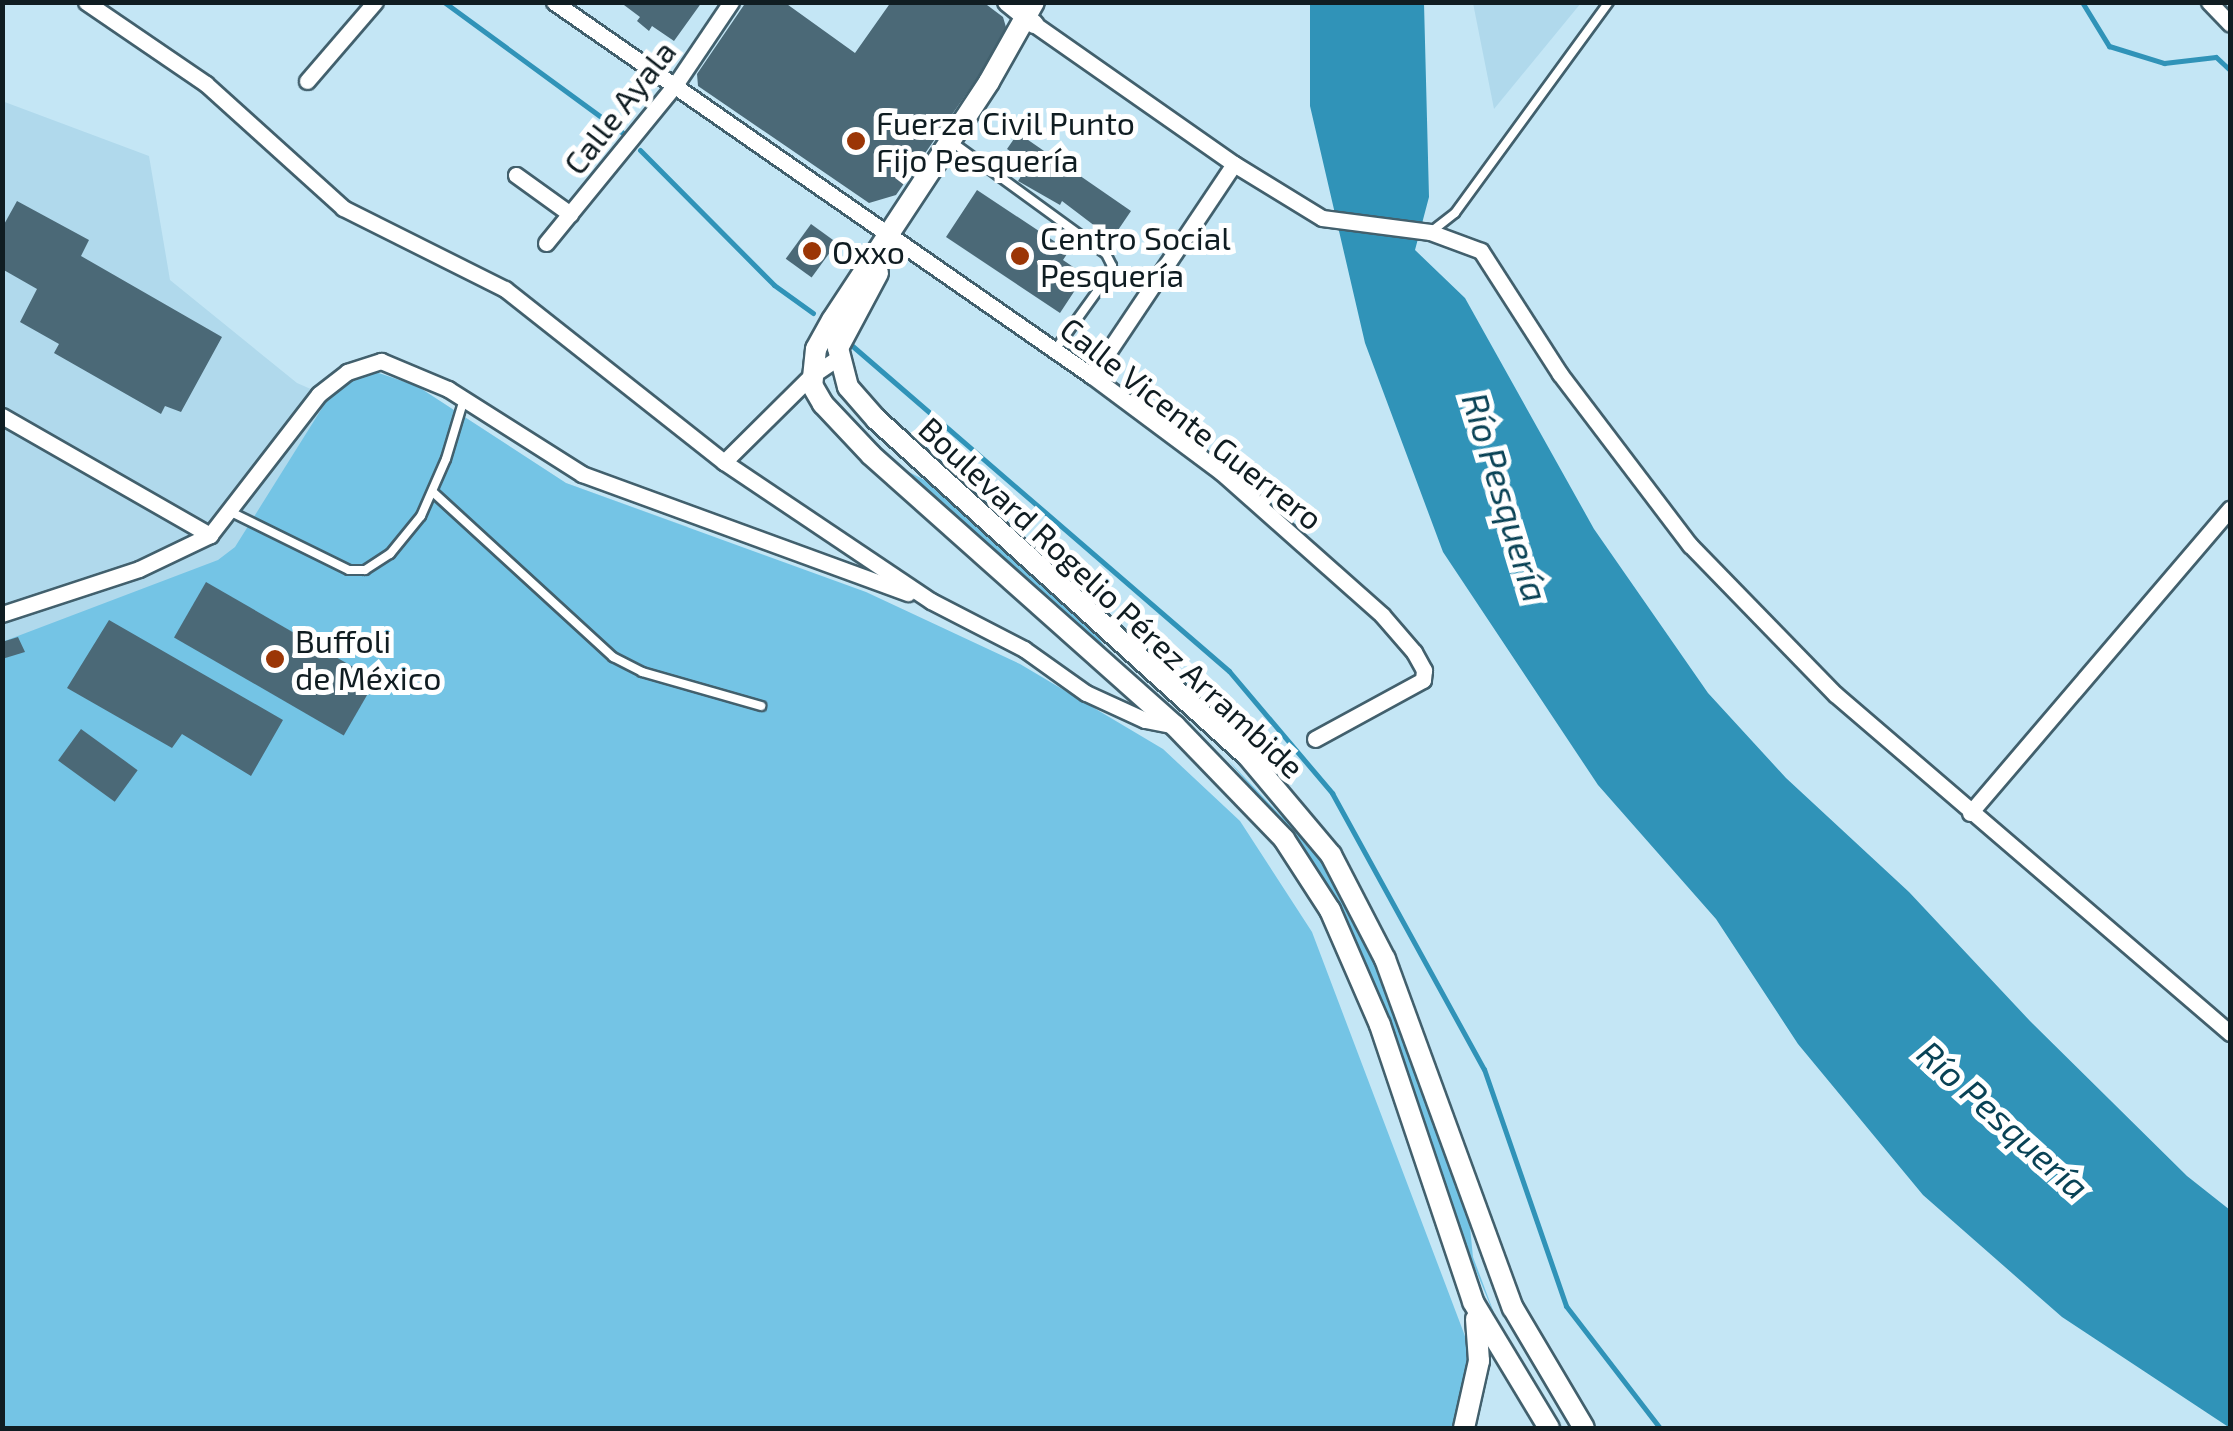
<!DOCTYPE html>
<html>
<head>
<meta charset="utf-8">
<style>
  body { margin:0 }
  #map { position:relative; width:2233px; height:1431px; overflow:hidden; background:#c4e6f5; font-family:"Exo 2",sans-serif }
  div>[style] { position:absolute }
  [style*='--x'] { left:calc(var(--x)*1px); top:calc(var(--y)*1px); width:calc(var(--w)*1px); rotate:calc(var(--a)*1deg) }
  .built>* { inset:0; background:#b0d9ec }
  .green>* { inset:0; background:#74c4e5 }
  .water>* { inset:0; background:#3093b8 }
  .stream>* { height:5px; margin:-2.5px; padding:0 2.5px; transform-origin:2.5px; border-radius:2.5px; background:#3093b8 }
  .building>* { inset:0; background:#4b6977; transform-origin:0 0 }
  .roads { filter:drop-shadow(2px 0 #42606d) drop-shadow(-2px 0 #42606d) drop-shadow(0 2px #42606d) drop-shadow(0 -2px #42606d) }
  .service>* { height:8px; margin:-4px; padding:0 4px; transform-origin:4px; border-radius:4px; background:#fff }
  .minor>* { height:15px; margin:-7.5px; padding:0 7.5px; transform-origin:7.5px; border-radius:7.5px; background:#fff }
  .tertiary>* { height:18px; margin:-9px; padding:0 9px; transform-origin:9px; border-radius:9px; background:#fff }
  .secondary>* { height:20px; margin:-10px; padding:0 10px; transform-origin:10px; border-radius:10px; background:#fff }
  .dots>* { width:28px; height:28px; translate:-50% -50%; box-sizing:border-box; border:5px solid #fff; border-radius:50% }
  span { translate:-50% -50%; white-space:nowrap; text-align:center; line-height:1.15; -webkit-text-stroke:10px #fff; paint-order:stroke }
  .street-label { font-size:32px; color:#101d22 }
  .poi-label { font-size:32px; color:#101d22 }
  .left { translate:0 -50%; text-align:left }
  .water-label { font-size:35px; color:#094255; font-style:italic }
  .frame { position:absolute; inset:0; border:5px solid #101d22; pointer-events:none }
</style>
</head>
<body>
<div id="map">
  <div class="built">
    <div style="clip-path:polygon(1473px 3px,1581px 3px,1494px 109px)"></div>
    <div style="clip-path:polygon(2px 101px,149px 156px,170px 280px,297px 383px,329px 397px,357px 373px,417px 386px,566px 483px,688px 527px,3px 941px)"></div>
  </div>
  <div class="green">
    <div style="clip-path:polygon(373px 371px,417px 386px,566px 483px,866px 592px,1020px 664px,1163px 749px,1240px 821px,1312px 932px,1468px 1344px,1465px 1387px,1454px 1428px,3px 1428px,2px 642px,218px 560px,235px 547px,329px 397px,357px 373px)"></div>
    <div style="clip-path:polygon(855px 424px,909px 472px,936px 486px,1090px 625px,1107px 650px,1155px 696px)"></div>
    <div style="clip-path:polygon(1227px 759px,1281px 816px,1306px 833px,1344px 890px,1374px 953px,1417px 1070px,1470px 1227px,1473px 1257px,1500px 1329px,1470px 1256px,1366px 963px,1338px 904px,1301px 845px)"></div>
  </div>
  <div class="water">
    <div style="clip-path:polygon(1310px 3px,1424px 3px,1429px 197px,1415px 250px,1465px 298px,1594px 529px,1708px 693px,1786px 778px,1909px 892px,2030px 1021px,2187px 1176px,2230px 1210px,2230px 1428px,2062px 1317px,1923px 1195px,1798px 1044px,1716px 919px,1598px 785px,1443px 552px,1365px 343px,1310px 106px)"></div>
  </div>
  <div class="stream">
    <div style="--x:444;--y:2;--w:222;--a:36.2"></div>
    <div style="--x:2082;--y:2;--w:52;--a:58.5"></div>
    <div style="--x:2109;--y:46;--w:58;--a:17.2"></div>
    <div style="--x:2164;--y:63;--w:52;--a:-6.6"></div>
    <div style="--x:2216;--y:57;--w:19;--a:43"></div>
    <div style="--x:640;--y:150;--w:190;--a:45.2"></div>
    <div style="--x:774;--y:285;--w:48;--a:35.7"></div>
    <div style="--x:849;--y:343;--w:502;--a:40.8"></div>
    <div style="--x:1229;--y:671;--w:160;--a:49.8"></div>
    <div style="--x:1332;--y:793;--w:315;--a:61.2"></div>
    <div style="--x:1484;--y:1069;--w:251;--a:70.9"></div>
    <div style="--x:1566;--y:1306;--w:154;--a:52.4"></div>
  </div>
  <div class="building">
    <div style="clip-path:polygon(620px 2px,702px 2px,674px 41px,652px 26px,649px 31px,637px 21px,640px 17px)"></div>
    <div style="clip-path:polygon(746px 2px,784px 2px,855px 53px,891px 2px,983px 2px,1003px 17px,1008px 34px,896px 195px,869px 203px,698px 86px,697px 74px)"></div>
    <div style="clip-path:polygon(1018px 133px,1131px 211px,1112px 239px,1062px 201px,1060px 205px,1018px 181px,1029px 164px,1007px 149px)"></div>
    <div style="clip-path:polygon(977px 190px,1069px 251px,1063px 260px,1085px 275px,1060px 313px,946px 237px)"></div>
    <div style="clip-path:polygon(17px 201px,89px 240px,81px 256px,222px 337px,181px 412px,165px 406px,161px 414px,54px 353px,59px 344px,20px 322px,37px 289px,2px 269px,2px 228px)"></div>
    <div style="left:811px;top:224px;width:32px;height:43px;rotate:36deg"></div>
    <div style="left:206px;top:582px;width:196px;height:64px;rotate:30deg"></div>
    <div style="clip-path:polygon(109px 620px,283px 720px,251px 776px,182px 734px,172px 748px,67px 688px)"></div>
    <div style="clip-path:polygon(18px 637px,25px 652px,2px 659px,2px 642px)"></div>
    <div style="left:81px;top:729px;width:70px;height:39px;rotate:36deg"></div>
  </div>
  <div class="roads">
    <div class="service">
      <div style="--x:952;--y:142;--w:190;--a:36"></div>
      <div style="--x:1106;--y:254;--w:13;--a:63"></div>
      <div style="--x:1112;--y:266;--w:14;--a:115"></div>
      <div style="--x:1106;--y:279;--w:87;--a:125.7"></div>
      <div style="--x:1432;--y:231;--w:29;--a:-38"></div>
      <div style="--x:1455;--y:213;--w:261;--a:-53.9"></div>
      <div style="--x:434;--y:493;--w:243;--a:42.5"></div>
      <div style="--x:613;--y:657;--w:33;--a:27"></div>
      <div style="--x:642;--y:672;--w:124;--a:15.9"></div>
      <div style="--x:231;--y:512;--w:131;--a:26.2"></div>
      <div style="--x:349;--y:570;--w:16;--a:0"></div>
      <div style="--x:365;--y:570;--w:30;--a:-33"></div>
      <div style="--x:390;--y:554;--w:49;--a:-50.8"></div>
      <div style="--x:421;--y:516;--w:62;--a:-66.3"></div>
      <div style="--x:446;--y:459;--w:63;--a:-73.3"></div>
    </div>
    <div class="minor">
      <div style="--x:86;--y:2;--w:145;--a:34.3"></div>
      <div style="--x:206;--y:84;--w:185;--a:42.1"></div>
      <div style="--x:343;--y:208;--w:181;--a:26.6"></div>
      <div style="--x:505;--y:289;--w:279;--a:38.3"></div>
      <div style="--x:724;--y:462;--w:249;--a:33.9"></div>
      <div style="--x:931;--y:601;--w:105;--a:27.3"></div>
      <div style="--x:1024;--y:649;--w:76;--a:35.4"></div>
      <div style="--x:1086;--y:693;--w:65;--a:24.6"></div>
      <div style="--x:1145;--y:720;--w:31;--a:11"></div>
      <div style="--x:554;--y:2;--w:655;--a:34.81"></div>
      <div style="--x:1092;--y:376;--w:161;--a:36.7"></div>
      <div style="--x:1221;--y:472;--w:215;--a:41.6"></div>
      <div style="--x:1382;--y:615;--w:49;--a:49.1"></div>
      <div style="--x:1414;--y:652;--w:21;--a:61"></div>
      <div style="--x:1424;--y:670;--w:10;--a:96"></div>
      <div style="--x:1423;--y:680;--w:123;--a:151.4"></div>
      <div style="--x:2209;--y:2;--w:30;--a:46"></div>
      <div style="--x:1034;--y:24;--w:244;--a:35"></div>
      <div style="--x:1234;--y:164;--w:103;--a:31.5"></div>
      <div style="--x:1322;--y:218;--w:109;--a:7.4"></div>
      <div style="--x:1430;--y:232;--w:54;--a:20.4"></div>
      <div style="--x:1481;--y:251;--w:146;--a:57.3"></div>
      <div style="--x:1560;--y:374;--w:215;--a:52.8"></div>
      <div style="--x:1690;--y:545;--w:208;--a:45.8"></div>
      <div style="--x:1835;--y:694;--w:521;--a:40.64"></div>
      <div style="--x:307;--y:81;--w:104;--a:-49.3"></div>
      <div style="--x:516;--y:175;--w:67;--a:35.8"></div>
      <div style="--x:546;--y:243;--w:204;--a:-50.8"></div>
      <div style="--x:675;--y:85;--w:100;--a:-56"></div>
      <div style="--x:1092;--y:376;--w:255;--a:-56.2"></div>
      <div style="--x:2;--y:416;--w:240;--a:29.8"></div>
      <div style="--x:724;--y:462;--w:122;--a:-44.7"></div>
      <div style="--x:811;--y:376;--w:32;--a:-34"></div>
      <div style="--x:2;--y:614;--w:144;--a:-18.2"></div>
      <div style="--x:139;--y:569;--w:79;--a:-25.6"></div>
      <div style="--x:210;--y:535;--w:178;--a:-52.3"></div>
      <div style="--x:319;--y:394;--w:36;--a:-38"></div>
      <div style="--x:347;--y:372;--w:36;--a:-18"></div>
      <div style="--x:381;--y:361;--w:73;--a:22.7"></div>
      <div style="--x:448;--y:389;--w:159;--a:32.4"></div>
      <div style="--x:582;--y:474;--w:347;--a:20.1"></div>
      <div style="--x:1970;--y:813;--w:400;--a:-49.5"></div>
    </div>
    <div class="tertiary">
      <div style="--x:1007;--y:2;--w:35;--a:39"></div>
    </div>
    <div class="secondary">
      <div style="--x:1034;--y:2;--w:92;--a:119.4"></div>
      <div style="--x:989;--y:82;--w:285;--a:123.4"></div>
      <div style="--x:832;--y:320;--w:33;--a:119"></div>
      <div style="--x:816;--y:349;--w:36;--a:96"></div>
      <div style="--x:812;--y:385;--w:22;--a:60"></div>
      <div style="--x:823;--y:404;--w:70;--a:46.7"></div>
      <div style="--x:871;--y:455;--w:407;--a:41.7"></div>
      <div style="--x:1175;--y:726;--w:157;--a:46"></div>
      <div style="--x:1284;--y:839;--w:85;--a:57.1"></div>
      <div style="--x:1330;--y:910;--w:125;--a:66.5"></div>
      <div style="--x:1380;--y:1025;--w:292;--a:71.4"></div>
      <div style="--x:1473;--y:1302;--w:147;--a:58.9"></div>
      <div style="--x:878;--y:273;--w:85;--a:118.1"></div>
      <div style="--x:838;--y:348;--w:40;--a:75.6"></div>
      <div style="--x:848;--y:387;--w:43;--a:48.8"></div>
      <div style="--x:876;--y:419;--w:499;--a:42.2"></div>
      <div style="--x:1246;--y:754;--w:132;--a:49.9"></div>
      <div style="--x:1331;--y:855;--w:117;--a:62.6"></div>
      <div style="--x:1385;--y:959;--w:372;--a:69.9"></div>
      <div style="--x:1513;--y:1308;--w:139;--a:59.4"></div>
      <div style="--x:1464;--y:1428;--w:69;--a:-77.4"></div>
      <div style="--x:1479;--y:1361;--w:42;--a:-94.1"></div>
    </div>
  </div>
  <div class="dots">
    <div style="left:856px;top:141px;background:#9b3606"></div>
    <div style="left:812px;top:251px;background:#9b3606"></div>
    <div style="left:1020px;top:256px;background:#9b3606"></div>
    <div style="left:275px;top:659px;background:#9b3606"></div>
  </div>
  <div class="street-label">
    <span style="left:619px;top:107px;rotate:-52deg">Calle Ayala</span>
    <span style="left:1192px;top:423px;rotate:38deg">Calle Vicente Guerrero</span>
    <span style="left:1112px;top:597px;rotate:43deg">Boulevard Rogelio Pérez Arrambide</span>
  </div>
  <div class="poi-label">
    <span class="left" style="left:876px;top:141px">Fuerza Civil Punto<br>Fijo Pesquería</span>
    <span class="left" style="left:1040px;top:256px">Centro Social<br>Pesquería</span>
    <span class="left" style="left:832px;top:251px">Oxxo</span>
    <span class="left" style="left:295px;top:659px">Buffoli<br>de México</span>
  </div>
  <div class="water-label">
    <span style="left:1506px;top:497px;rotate:73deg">Río Pesquería</span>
    <span style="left:2004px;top:1119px;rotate:42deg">Río Pesquería</span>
  </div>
  <div class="frame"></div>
</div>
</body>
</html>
